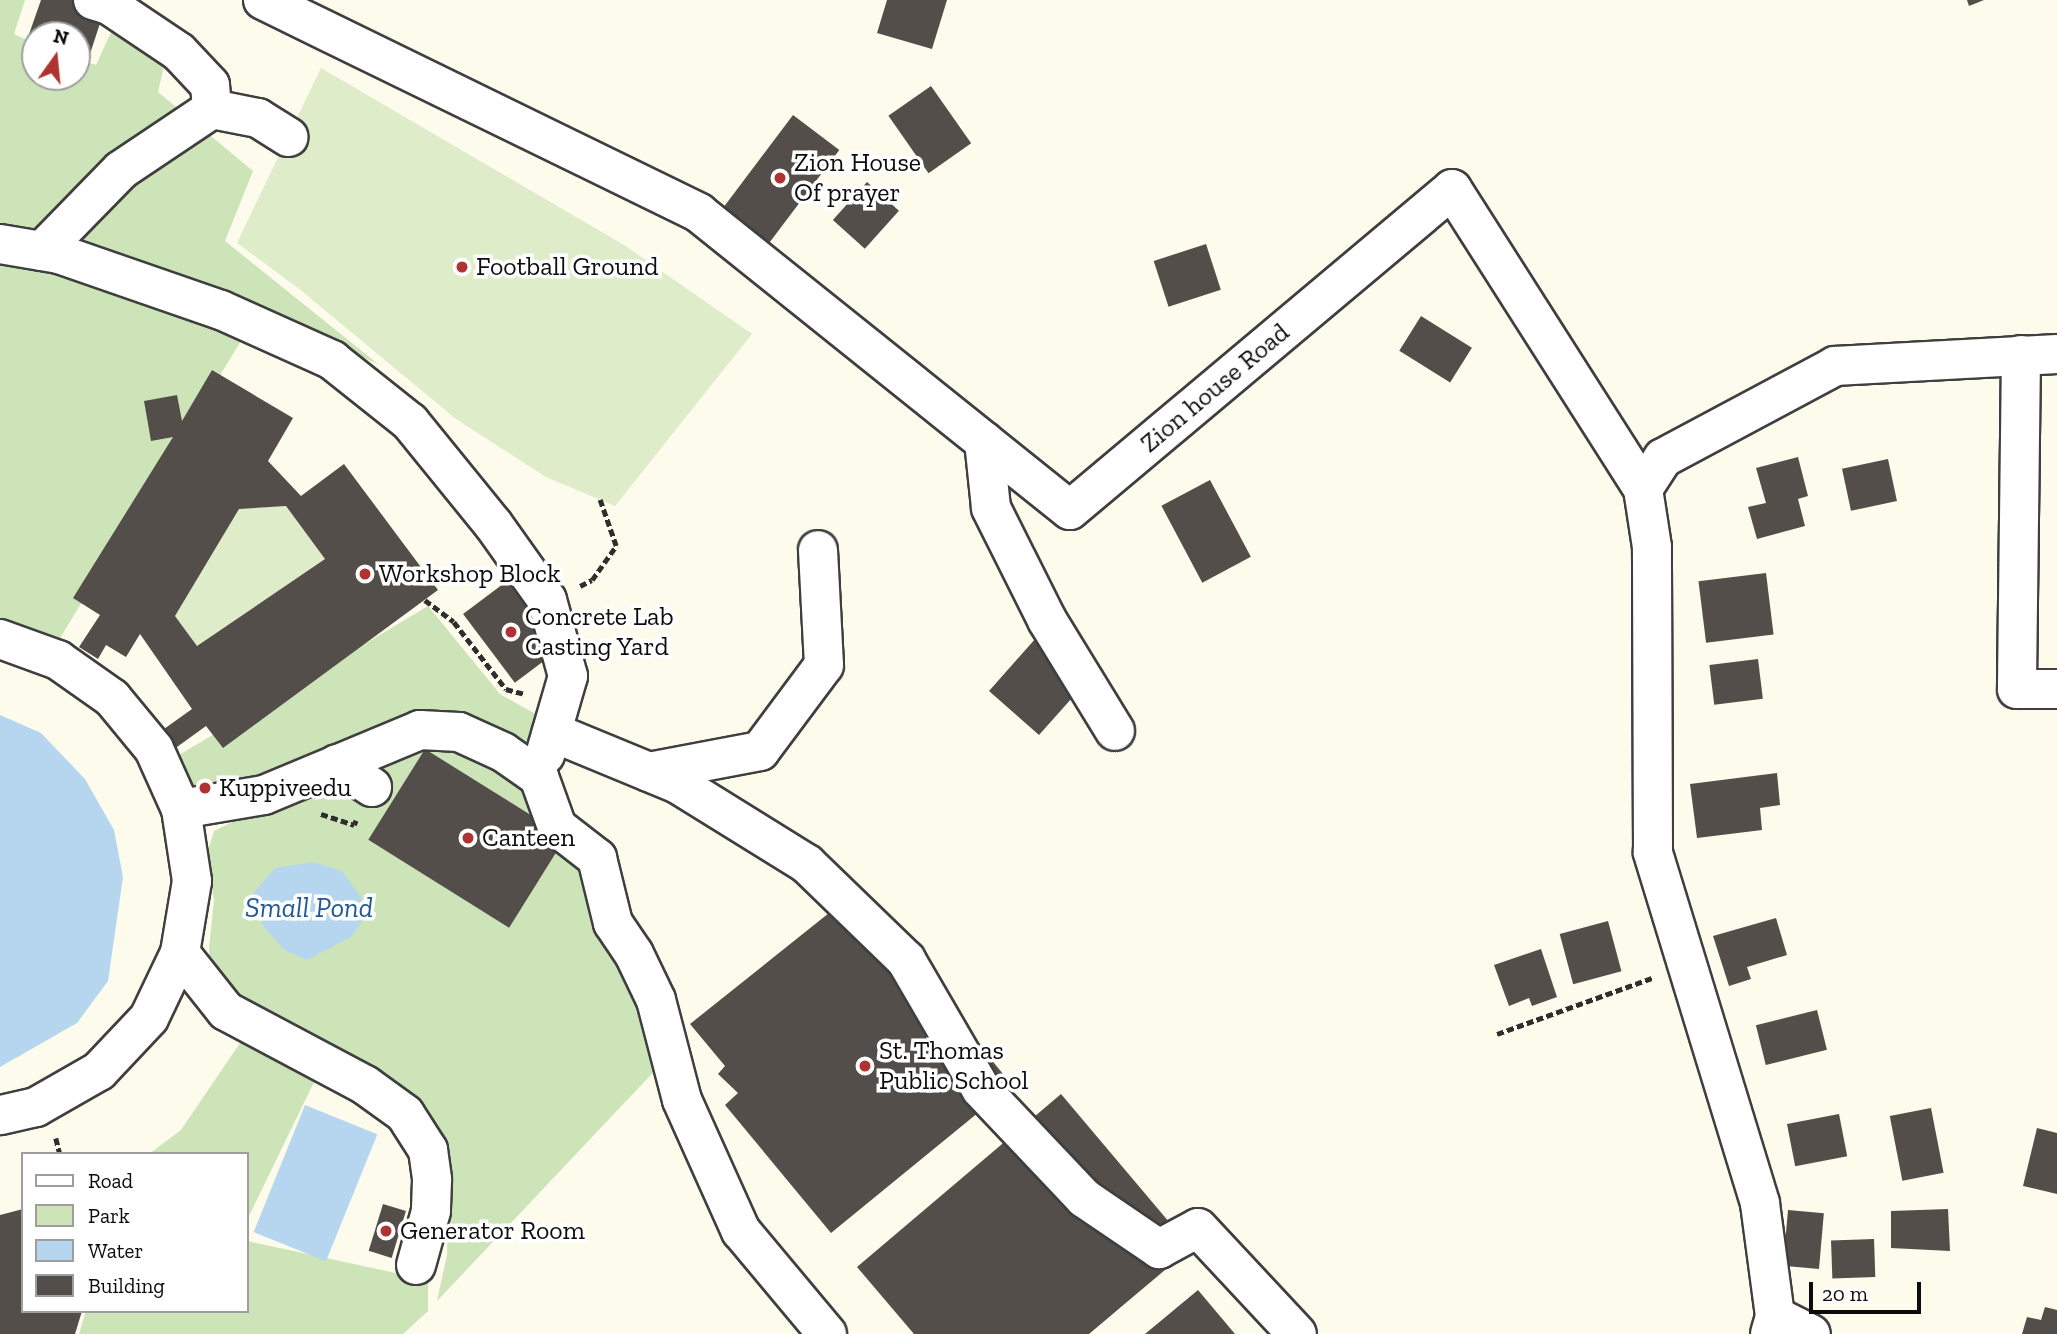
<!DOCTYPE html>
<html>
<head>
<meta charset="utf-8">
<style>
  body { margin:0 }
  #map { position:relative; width:2057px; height:1334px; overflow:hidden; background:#fdfbec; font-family:"Zilla Slab",serif }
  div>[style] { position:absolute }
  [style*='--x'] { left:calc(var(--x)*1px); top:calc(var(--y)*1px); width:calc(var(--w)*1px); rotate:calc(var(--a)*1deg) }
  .green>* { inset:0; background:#cde4b9 }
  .pitch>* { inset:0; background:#deecca }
  .water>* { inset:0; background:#b6d6f0; transform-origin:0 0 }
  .building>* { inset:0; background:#534e49; transform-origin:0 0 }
  .path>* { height:4.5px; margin-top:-2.25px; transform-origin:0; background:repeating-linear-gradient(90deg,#2e2e2e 0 7px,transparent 0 10.5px) }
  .roads { filter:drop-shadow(2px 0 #3f3f3f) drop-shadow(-2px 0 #3f3f3f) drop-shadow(0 2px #3f3f3f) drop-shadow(0 -2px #3f3f3f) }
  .minor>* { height:38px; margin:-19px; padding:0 19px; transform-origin:19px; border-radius:19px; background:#fff }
  .dots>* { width:19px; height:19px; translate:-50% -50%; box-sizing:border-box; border:4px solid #fff; border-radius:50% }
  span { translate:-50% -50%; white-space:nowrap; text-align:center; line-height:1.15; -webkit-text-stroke:7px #fff; paint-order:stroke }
  .poi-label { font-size:26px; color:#0c0c0c }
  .left { translate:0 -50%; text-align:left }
  .street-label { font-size:26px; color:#0c0c0c }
  .water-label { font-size:28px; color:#215992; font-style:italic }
  .legend { position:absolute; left:21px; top:1152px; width:228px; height:161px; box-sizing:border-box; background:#fff; border:2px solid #9e9e9e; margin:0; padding:9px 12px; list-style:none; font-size:21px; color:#0c0c0c }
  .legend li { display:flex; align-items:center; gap:14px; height:35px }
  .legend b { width:35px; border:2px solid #9e9e9e }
  .north { position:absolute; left:21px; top:21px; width:70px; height:70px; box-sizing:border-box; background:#fff; border:2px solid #9e9e9e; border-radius:50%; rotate:15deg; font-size:19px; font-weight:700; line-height:28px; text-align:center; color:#0c0c0c }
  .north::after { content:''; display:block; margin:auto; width:24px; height:32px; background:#af3431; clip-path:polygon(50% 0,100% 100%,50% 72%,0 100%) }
  .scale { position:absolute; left:1809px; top:1282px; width:112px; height:32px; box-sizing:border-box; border:4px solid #0c0c0c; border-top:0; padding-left:9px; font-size:21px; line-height:24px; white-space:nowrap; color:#0c0c0c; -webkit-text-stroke:5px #fff; paint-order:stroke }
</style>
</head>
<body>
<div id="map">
  <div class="green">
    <div style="clip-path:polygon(0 0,25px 0,14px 34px,35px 44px,35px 77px,77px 77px,77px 59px,96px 65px,113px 28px,166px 57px,158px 92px,253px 171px,225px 241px,378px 364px,229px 299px,0 228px)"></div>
    <div style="clip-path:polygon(0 257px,42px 263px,247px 331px,54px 648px,0 637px)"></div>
    <div style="clip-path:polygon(428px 606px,500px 694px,539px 716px,542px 737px,509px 745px,462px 727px,181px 809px,164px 764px)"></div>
    <div style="clip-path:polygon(425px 739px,510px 769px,582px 873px,651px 1023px,662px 1063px,437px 1301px,447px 1255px,449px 1145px,402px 1088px,252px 1012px,210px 971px,209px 948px,214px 900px,207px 854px,214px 831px,333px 773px)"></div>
    <div style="clip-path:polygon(235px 1028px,318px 1074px,247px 1220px,247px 1154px,149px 1154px,181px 1130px,240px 1043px)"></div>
    <div style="clip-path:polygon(247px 1241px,428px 1280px,428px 1311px,403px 1334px,79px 1334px,86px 1311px,247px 1311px)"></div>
  </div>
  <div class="pitch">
    <div style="clip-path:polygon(321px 68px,624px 245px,752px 334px,615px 506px,546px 477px,456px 419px,298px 288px,237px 243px)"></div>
    <div style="clip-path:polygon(286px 506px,325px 559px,197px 646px,175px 616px,239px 509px)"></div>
  </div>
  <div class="water">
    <div style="clip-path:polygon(0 715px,41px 733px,85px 779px,114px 830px,123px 877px,108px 981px,77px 1023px,0 1067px)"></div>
    <div style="clip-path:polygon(313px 862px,342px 871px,361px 897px,363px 920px,351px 937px,307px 960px,284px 950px,265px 928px,249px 898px,275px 868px)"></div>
    <div style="left:305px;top:1105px;width:78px;height:137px;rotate:22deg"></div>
  </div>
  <div class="building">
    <div style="clip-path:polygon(41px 0,81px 0,105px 8px,88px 60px,77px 56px,77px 35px,35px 35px,35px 43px,27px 40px)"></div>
    <div style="clip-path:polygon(887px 0,947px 0,932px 49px,877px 33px)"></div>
    <div style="clip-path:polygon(1967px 0,1984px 0,1969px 6px)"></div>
    <div style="left:931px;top:86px;width:70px;height:52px;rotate:55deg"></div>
    <div style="left:793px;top:115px;width:58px;height:116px;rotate:37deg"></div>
    <div style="left:867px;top:182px;width:43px;height:51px;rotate:42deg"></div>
    <div style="left:1206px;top:244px;width:48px;height:55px;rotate:72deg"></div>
    <div style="left:1421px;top:316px;width:60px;height:41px;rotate:32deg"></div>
    <div style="clip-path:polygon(evenodd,212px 370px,293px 418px,268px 461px,301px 496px,344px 464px,438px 590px,223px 748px,206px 726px,170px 752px,157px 734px,192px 709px,140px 634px,126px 657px,106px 645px,98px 659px,79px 647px,100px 615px,73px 598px,173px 437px,151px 441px,144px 401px,177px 395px,182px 421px,212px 370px,286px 506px,325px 559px,197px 646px,175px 616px,239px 509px,286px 506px)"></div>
    <div style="clip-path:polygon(1798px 457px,1808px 496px,1798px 499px,1805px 526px,1757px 539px,1748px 507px,1766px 503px,1756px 468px)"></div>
    <div style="left:1888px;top:459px;width:43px;height:47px;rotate:78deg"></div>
    <div style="left:1210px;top:480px;width:87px;height:55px;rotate:62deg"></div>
    <div style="left:1766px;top:573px;width:62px;height:68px;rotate:83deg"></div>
    <div style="left:507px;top:581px;width:86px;height:55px;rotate:53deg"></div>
    <div style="clip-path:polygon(1036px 638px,1053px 653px,1047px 660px,1080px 689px,1039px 735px,989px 691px)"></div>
    <div style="left:1758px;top:659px;width:40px;height:49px;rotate:83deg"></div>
    <div style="left:425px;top:749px;width:166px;height:107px;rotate:32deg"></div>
    <div style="clip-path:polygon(1777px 773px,1780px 805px,1760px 808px,1762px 830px,1697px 838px,1690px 784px)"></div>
    <div style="clip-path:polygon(834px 909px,885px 929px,1012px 1085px,831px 1233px,725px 1105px,738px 1093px,718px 1074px,725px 1066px,690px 1024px)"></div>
    <div style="clip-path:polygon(1776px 918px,1787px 955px,1747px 967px,1751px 979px,1729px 986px,1713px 936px)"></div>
    <div style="left:1608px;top:921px;width:52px;height:50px;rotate:75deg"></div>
    <div style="clip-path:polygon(1541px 949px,1557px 997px,1532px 1006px,1529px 998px,1509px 1006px,1494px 965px)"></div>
    <div style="left:1817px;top:1010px;width:41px;height:63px;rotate:76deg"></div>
    <div style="clip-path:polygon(1061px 1094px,1191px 1248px,1089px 1334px,914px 1334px,857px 1267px)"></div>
    <div style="left:1931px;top:1108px;width:66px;height:42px;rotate:79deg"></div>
    <div style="left:1839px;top:1114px;width:43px;height:53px;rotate:79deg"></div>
    <div style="clip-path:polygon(2037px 1128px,2057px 1133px,2057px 1194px,2023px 1186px)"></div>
    <div style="left:383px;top:1204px;width:24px;height:49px;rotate:17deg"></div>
    <div style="clip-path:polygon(23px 1209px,23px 1311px,82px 1311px,75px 1334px,0 1334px,0 1215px)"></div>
    <div style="clip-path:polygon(1948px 1209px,1950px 1251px,1891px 1248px,1891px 1211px)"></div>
    <div style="left:1788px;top:1210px;width:36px;height:56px;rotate:5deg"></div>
    <div style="left:1874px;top:1239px;width:38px;height:43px;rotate:88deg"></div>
    <div style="clip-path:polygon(1198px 1290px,1235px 1334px,1145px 1334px)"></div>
    <div style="clip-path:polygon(2045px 1307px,2057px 1310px,2057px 1334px,2022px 1334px,2027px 1317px,2041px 1320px)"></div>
  </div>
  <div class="path">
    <div style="--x:580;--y:586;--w:13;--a:-27"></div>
    <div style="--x:592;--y:580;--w:42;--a:-54.8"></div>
    <div style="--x:616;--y:546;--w:49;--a:-109.2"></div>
    <div style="--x:425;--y:600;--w:36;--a:37"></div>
    <div style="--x:454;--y:622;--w:85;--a:52.2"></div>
    <div style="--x:506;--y:689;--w:20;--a:15"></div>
    <div style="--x:321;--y:814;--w:35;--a:18"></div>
    <div style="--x:354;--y:825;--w:5;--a:-68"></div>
    <div style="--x:1497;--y:1034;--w:165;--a:-19.9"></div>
    <div style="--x:56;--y:1138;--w:16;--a:76"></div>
  </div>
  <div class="roads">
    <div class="minor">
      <div style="--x:93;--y:0;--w:17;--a:17"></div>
      <div style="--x:109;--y:5;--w:84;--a:33.9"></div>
      <div style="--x:179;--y:52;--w:45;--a:46.8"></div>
      <div style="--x:210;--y:85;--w:24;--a:85"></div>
      <div style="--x:212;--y:109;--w:47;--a:11.1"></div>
      <div style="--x:258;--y:118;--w:36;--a:32"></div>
      <div style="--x:263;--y:0;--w:485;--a:26"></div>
      <div style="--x:699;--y:213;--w:475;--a:38.7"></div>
      <div style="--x:1070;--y:510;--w:499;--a:-40"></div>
      <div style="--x:1452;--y:189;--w:356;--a:57.5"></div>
      <div style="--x:0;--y:244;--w:60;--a:9.6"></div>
      <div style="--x:59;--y:254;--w:171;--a:19.1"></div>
      <div style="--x:221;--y:310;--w:122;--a:24.2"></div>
      <div style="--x:332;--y:360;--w:100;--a:38.5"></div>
      <div style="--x:410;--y:422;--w:132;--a:50.9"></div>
      <div style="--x:493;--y:524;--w:93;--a:54.6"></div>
      <div style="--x:547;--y:600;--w:79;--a:74.6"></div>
      <div style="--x:568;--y:676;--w:82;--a:106.2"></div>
      <div style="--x:42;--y:251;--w:113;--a:-45.7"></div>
      <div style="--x:121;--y:170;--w:110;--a:-33.8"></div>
      <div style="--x:2021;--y:355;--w:334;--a:90.7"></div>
      <div style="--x:2017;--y:689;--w:40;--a:0"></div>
      <div style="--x:984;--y:441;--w:67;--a:84"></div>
      <div style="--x:991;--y:508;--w:125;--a:63.4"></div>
      <div style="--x:1047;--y:620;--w:130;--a:58.5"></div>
      <div style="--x:0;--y:639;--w:62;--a:19.9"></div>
      <div style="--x:58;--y:660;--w:66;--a:35.1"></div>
      <div style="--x:112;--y:698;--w:66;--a:50.5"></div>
      <div style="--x:154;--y:749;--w:66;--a:65.8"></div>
      <div style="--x:181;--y:809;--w:73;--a:81.3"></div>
      <div style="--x:192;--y:881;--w:73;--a:99.5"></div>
      <div style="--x:180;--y:953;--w:72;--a:115.5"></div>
      <div style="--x:149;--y:1018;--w:73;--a:133.3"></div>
      <div style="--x:99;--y:1071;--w:73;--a:150.3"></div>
      <div style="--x:36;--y:1107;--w:37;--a:167"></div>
      <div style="--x:552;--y:732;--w:136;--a:22.4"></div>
      <div style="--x:678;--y:784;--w:152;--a:31.8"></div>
      <div style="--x:807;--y:864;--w:138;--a:44.1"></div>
      <div style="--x:906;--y:960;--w:149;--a:59.8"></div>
      <div style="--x:981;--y:1089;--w:150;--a:46.6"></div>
      <div style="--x:1084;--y:1198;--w:91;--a:34.2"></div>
      <div style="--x:1159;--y:1249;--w:44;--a:-28.3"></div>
      <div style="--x:1198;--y:1228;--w:145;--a:47"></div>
      <div style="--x:337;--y:764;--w:42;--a:33.3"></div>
      <div style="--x:649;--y:772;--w:113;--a:-10.7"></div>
      <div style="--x:760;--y:751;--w:107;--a:-53.3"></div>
      <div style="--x:824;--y:665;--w:115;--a:-93"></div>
      <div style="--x:181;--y:809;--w:84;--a:-9.6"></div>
      <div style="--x:264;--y:795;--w:169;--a:-22.6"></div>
      <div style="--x:420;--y:730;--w:39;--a:3"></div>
      <div style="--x:459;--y:732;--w:48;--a:24.4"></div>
      <div style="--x:503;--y:752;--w:44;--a:34.8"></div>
      <div style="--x:539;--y:777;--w:53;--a:70.2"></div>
      <div style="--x:557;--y:827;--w:51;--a:37.8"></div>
      <div style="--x:597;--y:858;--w:67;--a:76.2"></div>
      <div style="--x:613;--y:923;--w:37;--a:56"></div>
      <div style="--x:634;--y:954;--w:51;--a:64.4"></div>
      <div style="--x:656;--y:1000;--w:103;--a:75.4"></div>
      <div style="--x:682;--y:1100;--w:144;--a:65.8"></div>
      <div style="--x:741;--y:1231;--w:134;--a:50.1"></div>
      <div style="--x:180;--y:953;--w:74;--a:51.6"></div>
      <div style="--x:226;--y:1011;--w:157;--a:28"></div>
      <div style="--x:365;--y:1085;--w:49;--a:35.9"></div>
      <div style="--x:405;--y:1114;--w:43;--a:57.4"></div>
      <div style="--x:428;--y:1150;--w:30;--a:82"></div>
      <div style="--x:432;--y:1180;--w:31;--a:92"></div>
      <div style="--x:431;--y:1211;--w:56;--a:105.5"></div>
      <div style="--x:1775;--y:1316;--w:40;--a:26.6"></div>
      <div style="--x:1770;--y:1334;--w:19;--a:-74"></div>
      <div style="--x:1775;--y:1316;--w:114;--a:-97.6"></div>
      <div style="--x:1760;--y:1203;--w:367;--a:-107"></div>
      <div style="--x:1653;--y:852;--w:305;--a:-90.2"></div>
      <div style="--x:1652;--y:547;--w:59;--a:-98.8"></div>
      <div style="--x:1643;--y:489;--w:37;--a:-57"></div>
      <div style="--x:1663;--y:458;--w:195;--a:-28.1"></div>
      <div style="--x:1835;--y:366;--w:222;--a:-3.1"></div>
    </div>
  </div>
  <div class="dots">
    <div style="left:780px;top:178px;background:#af3431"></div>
    <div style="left:462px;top:267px;background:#af3431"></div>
    <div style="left:365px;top:574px;background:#af3431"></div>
    <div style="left:511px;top:632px;background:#af3431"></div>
    <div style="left:205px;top:788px;background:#af3431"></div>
    <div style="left:468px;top:838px;background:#af3431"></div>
    <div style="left:865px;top:1066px;background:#af3431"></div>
    <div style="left:386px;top:1231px;background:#af3431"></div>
  </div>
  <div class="poi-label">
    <span class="left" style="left:794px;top:178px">Zion House<br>Of prayer</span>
    <span class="left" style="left:476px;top:267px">Football Ground</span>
    <span class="left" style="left:379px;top:574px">Workshop Block</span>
    <span class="left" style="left:525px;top:632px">Concrete Lab<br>Casting Yard</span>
    <span class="left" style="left:219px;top:788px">Kuppiveedu</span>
    <span class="left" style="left:482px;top:838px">Canteen</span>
    <span class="left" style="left:879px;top:1066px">St. Thomas<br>Public School</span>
    <span class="left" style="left:400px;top:1231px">Generator Room</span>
  </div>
  <div class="street-label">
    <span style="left:1215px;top:388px;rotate:-40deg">Zion house Road</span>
  </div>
  <div class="water-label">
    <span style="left:309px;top:908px">Small Pond</span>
  </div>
  <ul class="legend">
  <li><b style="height:9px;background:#fff"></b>Road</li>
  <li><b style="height:19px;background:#cde4b9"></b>Park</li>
  <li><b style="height:19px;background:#b6d6f0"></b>Water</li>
  <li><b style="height:19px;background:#534e49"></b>Building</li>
  </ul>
  <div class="north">N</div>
  <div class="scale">20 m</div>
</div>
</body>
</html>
